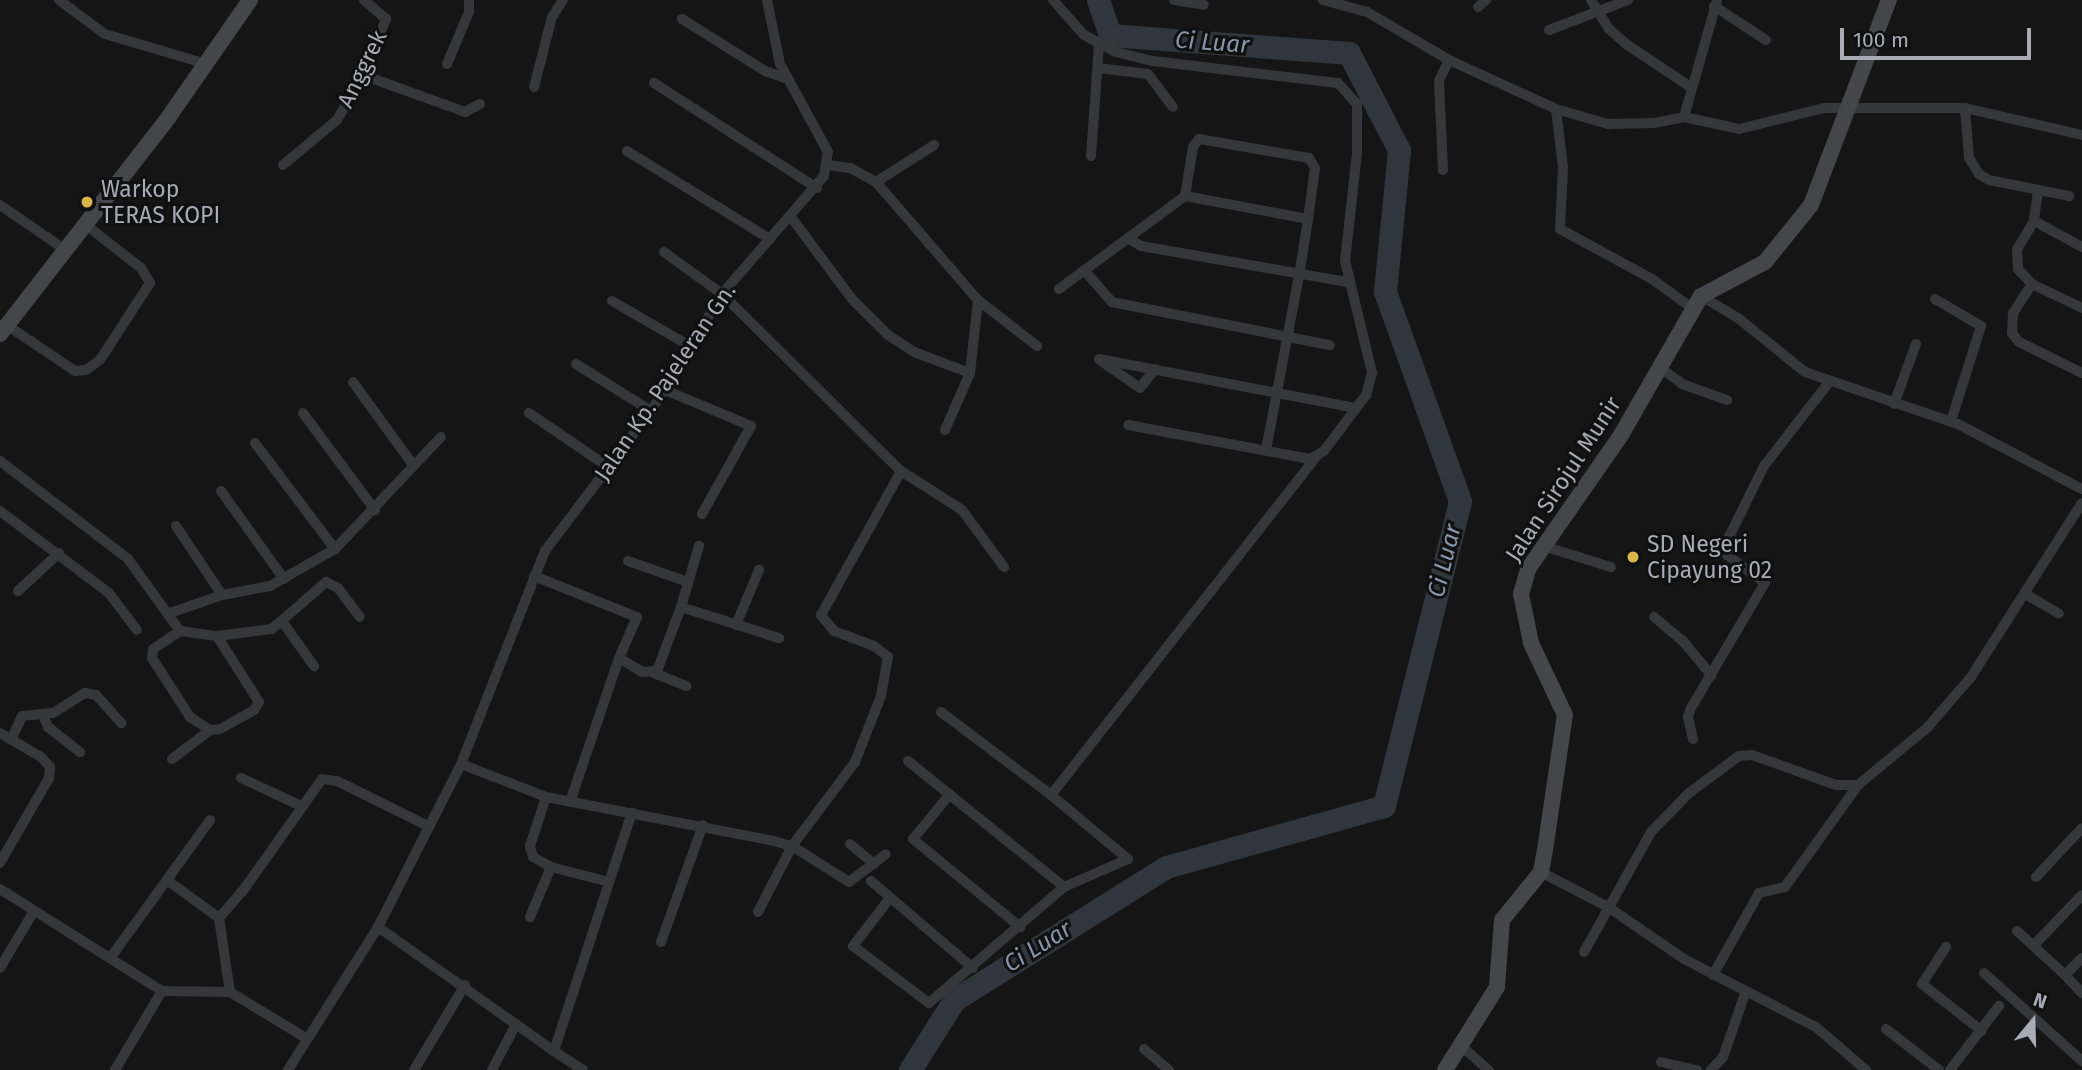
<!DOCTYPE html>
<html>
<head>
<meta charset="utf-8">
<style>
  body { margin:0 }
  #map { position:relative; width:2082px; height:1070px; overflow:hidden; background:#151516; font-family:"Fira Sans",sans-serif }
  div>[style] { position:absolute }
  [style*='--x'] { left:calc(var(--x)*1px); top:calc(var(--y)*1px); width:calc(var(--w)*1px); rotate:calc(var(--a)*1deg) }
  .river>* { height:23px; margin:-11.5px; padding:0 11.5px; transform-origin:11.5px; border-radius:11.5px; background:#30363e }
  .street>* { height:10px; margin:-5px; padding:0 5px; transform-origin:5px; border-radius:5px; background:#36373b }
  .secondary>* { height:16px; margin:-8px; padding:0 8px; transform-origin:8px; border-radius:8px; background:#45464b }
  .dots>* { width:19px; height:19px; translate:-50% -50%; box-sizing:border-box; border:4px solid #101011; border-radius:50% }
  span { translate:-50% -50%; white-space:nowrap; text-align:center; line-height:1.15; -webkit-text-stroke:6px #101011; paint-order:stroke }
  .street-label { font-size:23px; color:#a8abb5 }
  .poi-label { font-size:23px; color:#a8abb5 }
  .left { translate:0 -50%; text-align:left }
  .water-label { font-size:24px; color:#8396ac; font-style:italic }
  .north { position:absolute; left:1998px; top:986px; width:70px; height:70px; -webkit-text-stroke:5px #101011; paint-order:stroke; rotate:19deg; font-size:19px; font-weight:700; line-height:28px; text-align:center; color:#a8abb5 }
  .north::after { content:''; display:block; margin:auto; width:24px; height:32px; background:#a8abb5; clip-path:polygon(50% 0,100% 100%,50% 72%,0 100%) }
  .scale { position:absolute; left:1840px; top:28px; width:191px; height:32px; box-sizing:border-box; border:4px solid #a8abb5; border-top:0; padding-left:9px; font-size:21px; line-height:24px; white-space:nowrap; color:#a8abb5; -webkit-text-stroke:5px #101011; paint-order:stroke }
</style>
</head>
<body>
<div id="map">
  <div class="river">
    <div style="--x:910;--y:1070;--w:83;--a:-57.8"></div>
    <div style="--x:954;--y:1000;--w:250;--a:-32.1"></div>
    <div style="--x:1166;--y:867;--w:226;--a:-15.6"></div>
    <div style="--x:1384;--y:806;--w:314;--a:-76"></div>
    <div style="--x:1460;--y:501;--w:223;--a:-109.7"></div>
    <div style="--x:1385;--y:291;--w:142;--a:-84.3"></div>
    <div style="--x:1399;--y:150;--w:109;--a:-117.3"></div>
    <div style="--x:1349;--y:53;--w:240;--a:-175.7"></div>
    <div style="--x:1110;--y:35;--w:37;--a:-109"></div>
  </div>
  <div class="street">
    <div style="--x:59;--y:0;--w:57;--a:36.5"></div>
    <div style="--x:105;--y:34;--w:106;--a:16.4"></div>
    <div style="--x:1053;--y:0;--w:47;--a:48.5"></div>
    <div style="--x:1084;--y:35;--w:36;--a:28"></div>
    <div style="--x:1116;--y:52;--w:38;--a:14"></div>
    <div style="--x:1153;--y:61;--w:186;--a:6.8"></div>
    <div style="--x:1338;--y:83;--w:28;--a:48"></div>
    <div style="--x:1357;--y:104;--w:49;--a:90"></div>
    <div style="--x:1357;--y:153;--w:109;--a:96.3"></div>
    <div style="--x:1345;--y:261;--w:115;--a:76.4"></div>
    <div style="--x:1372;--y:373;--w:23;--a:105"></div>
    <div style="--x:1366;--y:395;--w:70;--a:126.9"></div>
    <div style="--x:1324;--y:451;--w:16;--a:150"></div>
    <div style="--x:1310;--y:459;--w:185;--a:-169.4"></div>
    <div style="--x:1174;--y:0;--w:30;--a:9"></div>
    <div style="--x:1323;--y:0;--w:46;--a:15.3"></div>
    <div style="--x:1367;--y:12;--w:95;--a:30.3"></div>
    <div style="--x:1449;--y:60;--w:118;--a:24.6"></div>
    <div style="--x:1556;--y:109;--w:54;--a:16.1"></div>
    <div style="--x:1608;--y:124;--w:46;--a:-1.2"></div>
    <div style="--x:1654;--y:123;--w:31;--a:-11"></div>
    <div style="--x:1684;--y:117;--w:56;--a:12.3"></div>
    <div style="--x:1739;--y:129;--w:88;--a:-13.9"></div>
    <div style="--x:1824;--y:108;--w:141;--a:0"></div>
    <div style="--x:1965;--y:108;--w:120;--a:13"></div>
    <div style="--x:1591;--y:0;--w:34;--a:58"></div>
    <div style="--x:1609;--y:29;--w:23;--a:41"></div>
    <div style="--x:1626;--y:44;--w:76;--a:33.7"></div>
    <div style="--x:1714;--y:6;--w:62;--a:33.2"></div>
    <div style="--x:1478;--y:7;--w:11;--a:-41"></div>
    <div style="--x:682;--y:19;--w:98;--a:32.1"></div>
    <div style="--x:765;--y:71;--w:24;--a:19"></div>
    <div style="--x:1549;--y:30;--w:85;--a:-20.8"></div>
    <div style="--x:447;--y:64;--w:56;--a:-67.1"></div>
    <div style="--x:469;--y:12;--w:12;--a:-90"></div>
    <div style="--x:1098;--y:68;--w:50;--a:6.8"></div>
    <div style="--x:1148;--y:74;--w:41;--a:52.9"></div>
    <div style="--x:363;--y:75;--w:109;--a:19.9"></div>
    <div style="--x:465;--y:112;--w:17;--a:-28"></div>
    <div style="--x:654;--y:83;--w:194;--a:32.8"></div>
    <div style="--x:534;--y:87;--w:72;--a:-75.6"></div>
    <div style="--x:552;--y:17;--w:20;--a:-57"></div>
    <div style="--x:1965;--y:108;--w:50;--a:85.4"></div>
    <div style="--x:1969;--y:158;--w:19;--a:58"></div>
    <div style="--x:1979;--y:174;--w:12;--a:31"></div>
    <div style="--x:1989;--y:180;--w:82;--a:11.3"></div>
    <div style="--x:1556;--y:109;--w:59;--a:83.2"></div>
    <div style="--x:1563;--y:168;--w:61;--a:92.8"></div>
    <div style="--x:1560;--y:229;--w:105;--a:28.5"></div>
    <div style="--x:1652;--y:279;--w:49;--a:35.9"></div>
    <div style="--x:1684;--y:117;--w:122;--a:-74.2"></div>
    <div style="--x:627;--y:151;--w:168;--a:31.6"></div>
    <div style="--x:1091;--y:156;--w:111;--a:-85.9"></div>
    <div style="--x:283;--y:165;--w:70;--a:-39.8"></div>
    <div style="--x:337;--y:120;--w:52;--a:-60"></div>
    <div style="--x:363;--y:75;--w:61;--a:-67.7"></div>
    <div style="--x:386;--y:19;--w:29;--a:-139"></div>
    <div style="--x:828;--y:165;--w:22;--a:8"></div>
    <div style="--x:850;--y:168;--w:30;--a:28"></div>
    <div style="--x:876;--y:182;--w:156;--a:49.2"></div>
    <div style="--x:978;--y:300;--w:75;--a:37.9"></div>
    <div style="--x:1443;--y:170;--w:89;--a:-92.6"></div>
    <div style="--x:1439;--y:81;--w:23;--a:-65"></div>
    <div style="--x:876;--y:182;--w:69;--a:-32.5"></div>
    <div style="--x:2038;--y:191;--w:30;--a:98"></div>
    <div style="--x:2034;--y:221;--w:33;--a:121"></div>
    <div style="--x:2017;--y:249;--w:20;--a:87"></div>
    <div style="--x:2018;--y:269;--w:21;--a:47"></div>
    <div style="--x:2032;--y:284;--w:55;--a:25.6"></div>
    <div style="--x:0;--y:205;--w:81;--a:34.5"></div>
    <div style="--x:791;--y:217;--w:102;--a:53.4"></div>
    <div style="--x:852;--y:299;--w:51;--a:45"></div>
    <div style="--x:888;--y:335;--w:31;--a:33"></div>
    <div style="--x:914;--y:352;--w:60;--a:20.6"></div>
    <div style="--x:2034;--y:221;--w:55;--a:28.4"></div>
    <div style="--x:1128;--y:238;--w:15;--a:32"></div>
    <div style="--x:1141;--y:246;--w:210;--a:9.9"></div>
    <div style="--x:664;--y:252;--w:72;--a:35.9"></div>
    <div style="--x:722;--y:294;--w:252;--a:44.7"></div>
    <div style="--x:901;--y:471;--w:72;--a:32.6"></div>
    <div style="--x:962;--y:510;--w:71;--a:53.6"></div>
    <div style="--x:1084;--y:270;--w:43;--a:48.8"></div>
    <div style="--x:1112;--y:302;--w:222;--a:11.2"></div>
    <div style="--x:2032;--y:284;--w:35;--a:123"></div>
    <div style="--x:2013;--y:313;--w:20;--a:93"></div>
    <div style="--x:2012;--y:333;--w:11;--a:52"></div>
    <div style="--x:2019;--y:342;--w:70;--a:26.2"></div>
    <div style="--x:1059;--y:289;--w:157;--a:-36.4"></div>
    <div style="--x:1701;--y:296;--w:43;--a:30.7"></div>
    <div style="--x:1738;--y:318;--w:86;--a:38.9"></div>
    <div style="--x:1805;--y:372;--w:162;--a:18.8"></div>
    <div style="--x:1958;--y:424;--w:140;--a:27.7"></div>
    <div style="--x:1935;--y:299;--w:53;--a:30.4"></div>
    <div style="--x:1981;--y:326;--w:100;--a:107.5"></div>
    <div style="--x:612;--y:301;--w:90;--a:30"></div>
    <div style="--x:8;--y:326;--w:81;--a:33.9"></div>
    <div style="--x:75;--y:371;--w:11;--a:-5"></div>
    <div style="--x:86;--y:370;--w:17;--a:-36"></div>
    <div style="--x:100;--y:360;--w:92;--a:-57"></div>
    <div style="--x:150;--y:283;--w:17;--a:-121"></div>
    <div style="--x:141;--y:268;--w:70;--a:-142"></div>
    <div style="--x:1099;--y:359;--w:262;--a:10.8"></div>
    <div style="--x:1101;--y:361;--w:47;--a:34.7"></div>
    <div style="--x:1140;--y:388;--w:24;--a:-52"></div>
    <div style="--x:576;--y:364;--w:89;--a:32.1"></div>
    <div style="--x:1659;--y:367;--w:29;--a:36"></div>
    <div style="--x:1682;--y:384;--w:48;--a:19.6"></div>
    <div style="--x:353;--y:382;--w:102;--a:54.1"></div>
    <div style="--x:665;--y:390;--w:93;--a:22.7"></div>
    <div style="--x:751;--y:426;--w:101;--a:119.1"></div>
    <div style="--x:1894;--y:404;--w:64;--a:-69.9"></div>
    <div style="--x:303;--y:413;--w:121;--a:53.4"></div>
    <div style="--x:529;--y:413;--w:98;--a:34.2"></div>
    <div style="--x:945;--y:430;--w:62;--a:-66.3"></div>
    <div style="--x:970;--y:373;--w:73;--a:-83.7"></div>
    <div style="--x:255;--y:443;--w:133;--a:53"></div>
    <div style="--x:1266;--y:450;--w:177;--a:-79.3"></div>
    <div style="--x:1299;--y:276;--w:58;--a:-81"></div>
    <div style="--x:1308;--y:219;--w:51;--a:-82.2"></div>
    <div style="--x:1315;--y:168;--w:12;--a:-121"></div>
    <div style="--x:1309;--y:158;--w:112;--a:-170.2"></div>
    <div style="--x:1199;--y:139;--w:10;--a:127"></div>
    <div style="--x:1193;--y:147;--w:50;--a:99.3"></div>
    <div style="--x:1185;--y:196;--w:125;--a:10.6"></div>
    <div style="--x:0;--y:461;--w:161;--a:37.4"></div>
    <div style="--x:128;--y:559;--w:89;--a:54.2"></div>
    <div style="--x:180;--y:631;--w:37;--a:8"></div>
    <div style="--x:217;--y:636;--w:55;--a:-7.3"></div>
    <div style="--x:272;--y:629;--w:72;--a:-41"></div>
    <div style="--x:326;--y:582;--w:13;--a:27"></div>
    <div style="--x:338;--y:588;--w:36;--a:53"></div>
    <div style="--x:221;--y:491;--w:108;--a:54.4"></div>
    <div style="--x:0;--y:511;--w:136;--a:37"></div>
    <div style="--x:109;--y:593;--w:46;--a:52.9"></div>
    <div style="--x:176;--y:526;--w:83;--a:56.3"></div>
    <div style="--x:1543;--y:546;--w:71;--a:17.2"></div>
    <div style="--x:628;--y:561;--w:64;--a:19.3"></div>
    <div style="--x:534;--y:576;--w:111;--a:21.7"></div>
    <div style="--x:637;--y:617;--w:45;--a:113.7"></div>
    <div style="--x:619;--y:658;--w:152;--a:108.8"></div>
    <div style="--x:18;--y:591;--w:56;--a:-42.8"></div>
    <div style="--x:2025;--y:594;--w:39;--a:30"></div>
    <div style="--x:681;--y:607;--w:64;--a:-73.6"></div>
    <div style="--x:170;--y:613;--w:55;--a:-19.1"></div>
    <div style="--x:222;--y:595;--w:49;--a:-10.6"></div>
    <div style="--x:270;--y:586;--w:75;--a:-29.6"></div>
    <div style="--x:335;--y:549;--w:154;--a:-46.6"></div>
    <div style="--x:1654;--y:617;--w:38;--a:40"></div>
    <div style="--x:1683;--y:641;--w:45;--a:50.4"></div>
    <div style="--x:284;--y:624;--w:52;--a:54.5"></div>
    <div style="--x:736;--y:625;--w:60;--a:-67.3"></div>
    <div style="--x:180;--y:631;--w:32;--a:146"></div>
    <div style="--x:153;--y:649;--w:9;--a:96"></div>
    <div style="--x:152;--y:658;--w:70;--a:57.2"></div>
    <div style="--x:190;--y:717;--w:24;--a:33"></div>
    <div style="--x:619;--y:658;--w:27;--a:31"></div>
    <div style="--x:642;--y:672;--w:15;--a:-4"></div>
    <div style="--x:657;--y:671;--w:68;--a:-69.4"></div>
    <div style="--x:681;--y:607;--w:103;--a:17.6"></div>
    <div style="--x:654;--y:673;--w:35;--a:22"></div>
    <div style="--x:941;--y:712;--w:138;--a:37"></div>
    <div style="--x:43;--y:715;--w:13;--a:67"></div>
    <div style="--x:48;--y:727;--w:41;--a:38"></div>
    <div style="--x:0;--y:733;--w:48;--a:30.3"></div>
    <div style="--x:41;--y:757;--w:13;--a:48"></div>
    <div style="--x:50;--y:767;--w:11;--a:95"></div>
    <div style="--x:49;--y:778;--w:98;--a:120"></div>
    <div style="--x:1693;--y:739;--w:23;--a:-103"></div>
    <div style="--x:1688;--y:717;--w:9;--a:-72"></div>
    <div style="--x:1691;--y:708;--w:145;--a:-59.4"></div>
    <div style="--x:1765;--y:583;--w:47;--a:-143.6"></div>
    <div style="--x:1727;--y:555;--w:10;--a:-101"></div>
    <div style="--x:1725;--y:545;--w:88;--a:-63.7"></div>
    <div style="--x:1764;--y:466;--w:108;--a:-52.2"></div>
    <div style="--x:11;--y:740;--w:26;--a:-65"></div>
    <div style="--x:22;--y:716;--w:31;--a:-6"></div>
    <div style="--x:53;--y:713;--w:38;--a:-32"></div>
    <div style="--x:85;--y:693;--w:11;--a:10"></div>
    <div style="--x:96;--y:695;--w:38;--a:48"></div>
    <div style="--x:172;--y:759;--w:48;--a:-37.3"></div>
    <div style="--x:210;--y:730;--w:10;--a:-6"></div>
    <div style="--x:220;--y:729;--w:39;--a:-29"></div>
    <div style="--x:254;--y:710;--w:9;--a:-58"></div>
    <div style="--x:259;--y:702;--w:78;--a:-122.5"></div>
    <div style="--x:908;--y:761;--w:201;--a:38.9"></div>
    <div style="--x:461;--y:764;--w:91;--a:21.2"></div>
    <div style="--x:546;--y:797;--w:232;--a:10.9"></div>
    <div style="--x:774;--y:841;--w:19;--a:16"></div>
    <div style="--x:792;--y:846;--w:67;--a:32.3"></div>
    <div style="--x:849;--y:882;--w:46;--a:-37.1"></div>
    <div style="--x:241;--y:778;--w:66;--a:25"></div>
    <div style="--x:950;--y:794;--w:58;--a:129.4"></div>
    <div style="--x:913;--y:839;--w:139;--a:39.4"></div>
    <div style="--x:546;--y:797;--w:52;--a:108.1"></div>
    <div style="--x:530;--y:846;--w:11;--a:75"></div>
    <div style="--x:533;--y:857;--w:21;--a:29"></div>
    <div style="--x:551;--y:867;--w:60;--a:14.5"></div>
    <div style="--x:850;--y:844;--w:31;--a:40"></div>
    <div style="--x:1541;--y:872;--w:76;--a:27.6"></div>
    <div style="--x:1608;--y:907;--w:92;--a:34.4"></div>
    <div style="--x:1684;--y:959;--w:148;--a:27.3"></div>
    <div style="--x:1816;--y:1027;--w:66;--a:40.7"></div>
    <div style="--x:2036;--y:877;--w:67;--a:-46.8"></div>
    <div style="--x:167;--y:880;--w:64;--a:36.2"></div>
    <div style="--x:871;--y:881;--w:134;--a:40.5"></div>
    <div style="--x:0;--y:889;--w:191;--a:32.2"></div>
    <div style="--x:162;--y:991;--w:68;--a:0.8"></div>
    <div style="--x:230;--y:992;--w:89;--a:31.2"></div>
    <div style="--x:890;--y:898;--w:61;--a:127.6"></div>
    <div style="--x:853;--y:946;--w:95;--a:36.9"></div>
    <div style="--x:929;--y:1003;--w:178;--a:-40.7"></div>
    <div style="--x:1064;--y:887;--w:70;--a:-23.6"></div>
    <div style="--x:1128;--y:859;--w:100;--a:-140.3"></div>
    <div style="--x:1051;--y:795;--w:431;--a:-51.9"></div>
    <div style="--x:758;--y:912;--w:74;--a:-62.7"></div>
    <div style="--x:792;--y:846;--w:105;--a:-53.1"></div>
    <div style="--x:855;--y:762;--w:71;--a:-68.5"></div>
    <div style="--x:881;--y:696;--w:40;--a:-80"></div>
    <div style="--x:888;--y:657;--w:18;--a:-142"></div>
    <div style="--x:874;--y:646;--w:43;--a:-159.4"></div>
    <div style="--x:834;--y:631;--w:21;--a:-129"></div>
    <div style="--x:821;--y:615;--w:165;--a:-60.9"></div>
    <div style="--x:530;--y:917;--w:54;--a:-67.2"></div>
    <div style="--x:378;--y:927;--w:215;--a:35.2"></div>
    <div style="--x:2017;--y:931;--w:65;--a:42.5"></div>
    <div style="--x:661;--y:942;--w:124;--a:-70.3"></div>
    <div style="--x:2034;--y:945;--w:69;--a:-46.2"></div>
    <div style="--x:1946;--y:947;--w:44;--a:123"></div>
    <div style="--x:1922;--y:984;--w:76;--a:38.1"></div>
    <div style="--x:1584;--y:952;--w:137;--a:-60.8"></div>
    <div style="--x:1651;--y:832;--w:54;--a:-45.7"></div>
    <div style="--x:1689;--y:793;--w:62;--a:-36.5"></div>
    <div style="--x:1739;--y:756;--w:13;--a:-4"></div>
    <div style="--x:1752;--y:755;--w:89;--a:19.7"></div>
    <div style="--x:1836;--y:785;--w:22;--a:0"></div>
    <div style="--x:111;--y:957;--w:169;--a:-54.1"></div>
    <div style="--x:2082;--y:958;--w:24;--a:135"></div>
    <div style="--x:2065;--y:975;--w:25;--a:47"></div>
    <div style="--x:0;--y:968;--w:66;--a:-59.2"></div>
    <div style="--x:1984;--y:973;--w:132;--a:41.9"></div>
    <div style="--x:1713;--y:975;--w:94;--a:-60.7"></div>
    <div style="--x:1759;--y:893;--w:27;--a:-13"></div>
    <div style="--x:1785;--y:887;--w:125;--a:-54.4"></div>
    <div style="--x:1858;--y:785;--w:89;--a:-39.6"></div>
    <div style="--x:1927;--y:728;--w:67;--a:-49.2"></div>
    <div style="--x:1971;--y:677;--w:206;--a:-57.5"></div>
    <div style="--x:230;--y:992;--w:75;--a:-98.5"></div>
    <div style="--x:219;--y:918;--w:35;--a:-49"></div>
    <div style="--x:242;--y:892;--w:138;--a:-54.7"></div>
    <div style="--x:322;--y:779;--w:15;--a:8"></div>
    <div style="--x:337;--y:781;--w:102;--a:26.3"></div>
    <div style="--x:1886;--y:1029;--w:67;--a:37.7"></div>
    <div style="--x:1461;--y:1046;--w:37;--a:41"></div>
    <div style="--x:1144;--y:1049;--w:33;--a:40"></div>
    <div style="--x:1661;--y:1062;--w:37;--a:13"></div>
    <div style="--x:115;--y:1070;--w:92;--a:-59.3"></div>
    <div style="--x:288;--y:1070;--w:169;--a:-57.8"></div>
    <div style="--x:378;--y:927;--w:183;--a:-63"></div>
    <div style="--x:461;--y:764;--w:229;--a:-68.5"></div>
    <div style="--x:545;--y:551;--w:176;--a:-52.9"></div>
    <div style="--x:651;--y:411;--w:137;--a:-58.7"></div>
    <div style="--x:722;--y:294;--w:156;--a:-49.2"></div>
    <div style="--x:824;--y:176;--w:24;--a:-81"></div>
    <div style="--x:828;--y:152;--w:100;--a:-118.6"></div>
    <div style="--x:780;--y:64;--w:65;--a:-101.5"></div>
    <div style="--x:414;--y:1070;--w:99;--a:-59"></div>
    <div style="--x:492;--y:1070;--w:52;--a:-62.4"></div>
    <div style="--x:583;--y:1070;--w:35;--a:-147"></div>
    <div style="--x:554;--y:1051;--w:251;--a:-71.9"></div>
    <div style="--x:1711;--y:1070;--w:18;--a:-47"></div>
    <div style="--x:1723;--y:1057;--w:70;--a:-70.8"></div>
    <div style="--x:1950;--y:1070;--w:81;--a:-52.6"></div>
  </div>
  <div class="secondary">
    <div style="--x:0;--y:334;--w:274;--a:-52.1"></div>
    <div style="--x:168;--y:118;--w:144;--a:-55.2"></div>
    <div style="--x:1445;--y:1070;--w:98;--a:-57.9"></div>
    <div style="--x:1497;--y:987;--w:67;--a:-85.7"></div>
    <div style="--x:1502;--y:920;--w:62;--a:-50.9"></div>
    <div style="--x:1541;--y:872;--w:22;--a:-80"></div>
    <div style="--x:1545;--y:850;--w:136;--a:-81.6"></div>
    <div style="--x:1565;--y:715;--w:80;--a:-115.3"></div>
    <div style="--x:1531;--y:643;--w:50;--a:-101.5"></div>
    <div style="--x:1521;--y:594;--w:26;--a:-74"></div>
    <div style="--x:1528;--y:569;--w:163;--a:-55.2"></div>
    <div style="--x:1621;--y:435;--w:160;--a:-60.1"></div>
    <div style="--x:1701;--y:296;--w:72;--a:-28"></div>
    <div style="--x:1765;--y:262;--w:73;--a:-51.1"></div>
    <div style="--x:1811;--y:205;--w:219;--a:-69.2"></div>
  </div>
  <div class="dots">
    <div style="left:87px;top:202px;background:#dbb548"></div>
    <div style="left:1633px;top:557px;background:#dbb548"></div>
  </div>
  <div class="street-label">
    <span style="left:362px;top:69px;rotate:-64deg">Anggrek</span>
    <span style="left:665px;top:382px;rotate:-56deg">Jalan Kp. Pajeleran Gn.</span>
    <span style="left:1563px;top:479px;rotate:-57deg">Jalan Sirojul Munir</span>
  </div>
  <div class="poi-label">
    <span class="left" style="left:101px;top:202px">Warkop<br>TERAS KOPI</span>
    <span class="left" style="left:1647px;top:557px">SD Negeri<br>Cipayung 02</span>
  </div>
  <div class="water-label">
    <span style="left:1212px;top:43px;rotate:4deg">Ci Luar</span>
    <span style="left:1445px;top:561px;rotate:-76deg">Ci Luar</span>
    <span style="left:1038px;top:947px;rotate:-32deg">Ci Luar</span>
  </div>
  <div class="north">N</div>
  <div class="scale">100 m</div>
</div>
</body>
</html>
